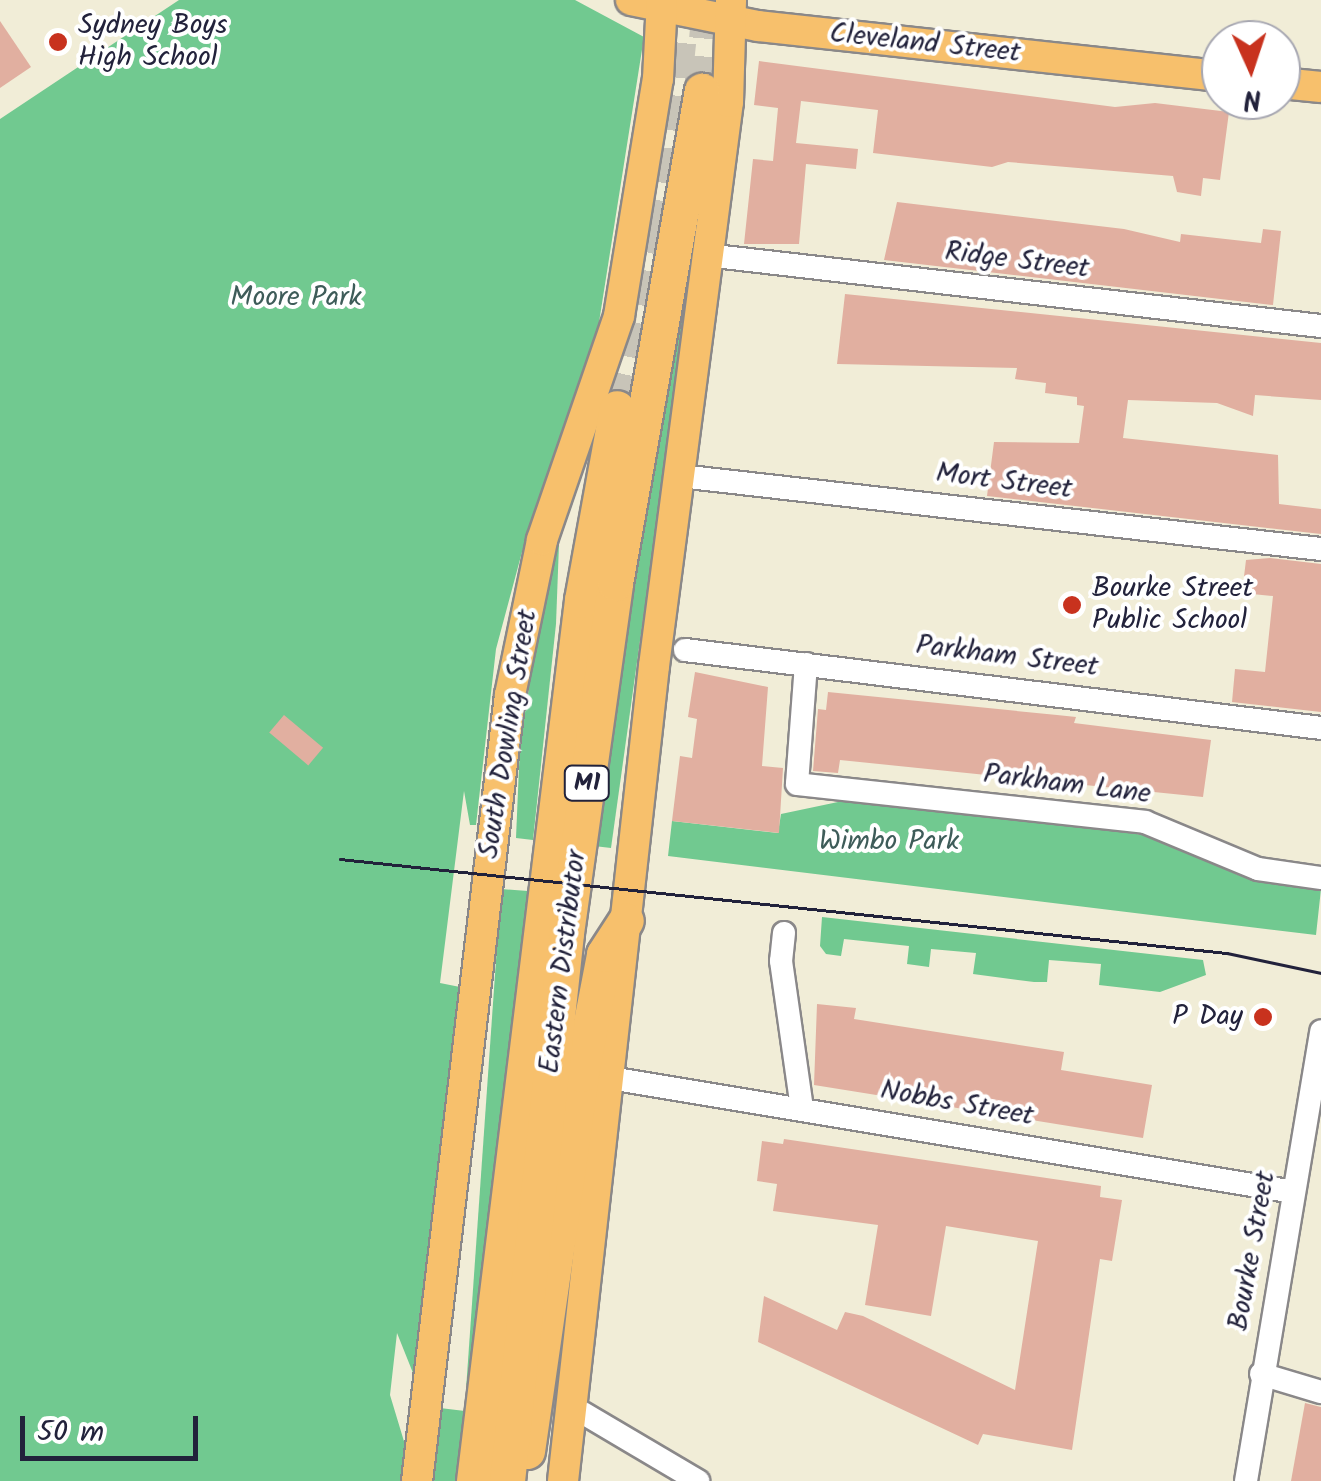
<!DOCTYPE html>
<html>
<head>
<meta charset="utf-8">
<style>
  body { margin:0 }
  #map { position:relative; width:1321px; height:1481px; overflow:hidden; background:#f1edd7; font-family:Kalam,sans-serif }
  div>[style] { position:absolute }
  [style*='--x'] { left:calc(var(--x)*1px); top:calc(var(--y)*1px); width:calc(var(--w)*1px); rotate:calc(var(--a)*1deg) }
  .green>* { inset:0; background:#71c990; transform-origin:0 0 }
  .building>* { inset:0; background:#e1afa0; transform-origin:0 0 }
  .highway-tunnel>* { height:35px; margin-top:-17.5px; transform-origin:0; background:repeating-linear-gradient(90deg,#c8c4b8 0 35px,transparent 0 53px) }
  .roads { filter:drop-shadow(2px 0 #8a8889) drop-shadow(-2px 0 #8a8889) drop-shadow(0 2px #8a8889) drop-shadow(0 -2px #8a8889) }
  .minor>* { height:22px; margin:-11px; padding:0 11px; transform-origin:11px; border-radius:11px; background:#fff }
  .major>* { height:30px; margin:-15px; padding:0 15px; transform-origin:15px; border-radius:15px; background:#f7c06c }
  .highway>* { height:35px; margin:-17.5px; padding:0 17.5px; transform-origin:17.5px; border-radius:17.5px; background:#f7c06c }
  .tram>* { height:2.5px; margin:-1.25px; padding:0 1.25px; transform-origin:1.25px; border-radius:1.25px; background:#22223b }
  .dots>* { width:28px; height:28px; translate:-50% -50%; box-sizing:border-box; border:5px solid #fff; border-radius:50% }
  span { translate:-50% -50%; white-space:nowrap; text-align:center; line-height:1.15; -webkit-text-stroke:8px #fff; paint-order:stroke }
  .shield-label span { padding:2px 8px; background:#fff; border:2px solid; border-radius:8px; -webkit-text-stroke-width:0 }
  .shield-label { font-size:25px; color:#22223b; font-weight:700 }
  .poi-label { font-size:28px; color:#22223b }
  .left { translate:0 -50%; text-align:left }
  .right { translate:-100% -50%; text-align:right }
  .street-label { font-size:28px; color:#22223b }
  .park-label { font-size:28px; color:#3e5c59 }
  .north { position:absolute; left:1201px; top:20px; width:100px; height:100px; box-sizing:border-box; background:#fff; border:2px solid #a7a7b1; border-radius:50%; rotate:177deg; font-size:28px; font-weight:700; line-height:40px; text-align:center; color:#22223b }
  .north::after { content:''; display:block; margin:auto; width:35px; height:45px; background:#c8321e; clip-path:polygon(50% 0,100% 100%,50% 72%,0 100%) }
  .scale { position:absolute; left:20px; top:1416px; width:178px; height:45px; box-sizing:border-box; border:5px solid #22223b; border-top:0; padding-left:12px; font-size:30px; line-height:35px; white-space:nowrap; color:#22223b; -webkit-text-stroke:8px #fff; paint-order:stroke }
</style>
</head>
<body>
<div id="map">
  <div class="green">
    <div style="clip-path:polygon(179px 0,575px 0,644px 37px,597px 335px,522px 552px,496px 649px,476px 825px,470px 825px,464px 791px,440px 983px,460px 987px,425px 1324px,413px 1373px,397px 1333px,390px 1395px,406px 1448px,403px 1481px,0 1481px,0 119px)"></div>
    <div style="clip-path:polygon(688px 262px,693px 262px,611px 848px,594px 846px,636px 550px)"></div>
    <div style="clip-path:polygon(552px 543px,559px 544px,556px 624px,533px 840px,516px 838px,520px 744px)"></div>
    <div style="clip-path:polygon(857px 798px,1152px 836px,1238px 875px,1321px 889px,1316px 935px,668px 856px,672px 821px,778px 833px,781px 814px)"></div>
    <div style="left:501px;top:889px;width:27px;height:497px;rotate:4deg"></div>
    <div style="clip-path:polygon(822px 917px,1203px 960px,1206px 975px,1160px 992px,1099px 985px,1101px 964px,1049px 960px,1047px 982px,1034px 982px,973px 974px,976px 953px,931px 949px,929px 967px,907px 964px,909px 946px,844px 939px,841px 956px,826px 954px,820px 946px)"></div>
    <div style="left:440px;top:1408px;width:25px;height:74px;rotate:7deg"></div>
  </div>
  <div class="building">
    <div style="clip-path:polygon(0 21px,31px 67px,0 88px)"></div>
    <div style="clip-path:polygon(759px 61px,1115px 107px,1155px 103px,1229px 112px,1220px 180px,1203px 178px,1201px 196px,1177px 192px,1173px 176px,1008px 162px,992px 167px,873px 153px,878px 110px,801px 101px,796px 143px,858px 149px,856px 169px,806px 164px,799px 244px,744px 244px,753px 159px,773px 161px,778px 108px,754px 105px)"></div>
    <div style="clip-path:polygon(897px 202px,1124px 229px,1180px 242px,1181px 234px,1261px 243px,1263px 229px,1281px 231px,1273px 305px,884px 260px)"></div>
    <div style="clip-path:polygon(845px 294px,1321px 343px,1321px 400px,1255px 395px,1253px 416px,1217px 403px,1128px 400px,1123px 438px,1278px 455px,1279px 504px,1321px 509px,1321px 534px,987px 496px,994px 442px,1079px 443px,1084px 406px,1077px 405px,1077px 397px,1045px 393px,1046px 383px,1015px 379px,1017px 368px,837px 364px)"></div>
    <div style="clip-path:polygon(1270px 558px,1321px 564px,1321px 712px,1232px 702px,1235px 669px,1265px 672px,1273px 596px,1242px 593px,1246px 560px)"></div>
    <div style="clip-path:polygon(695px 672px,768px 687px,762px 766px,783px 768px,779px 833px,672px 821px,680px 756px,692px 758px,697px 719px,688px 717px)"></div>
    <div style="clip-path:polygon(828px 692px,1057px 715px,1076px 717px,1074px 723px,1211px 740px,1203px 797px,840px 760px,838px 773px,813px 771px,818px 709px,826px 710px)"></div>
    <div style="left:284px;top:715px;width:51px;height:23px;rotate:40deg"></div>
    <div style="clip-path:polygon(817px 1004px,856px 1008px,854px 1019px,1064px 1052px,1061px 1070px,1152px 1085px,1143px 1138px,814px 1085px)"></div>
    <div style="clip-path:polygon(784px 1139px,1101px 1186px,1100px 1197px,1122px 1200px,1112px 1261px,1100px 1259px,1072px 1450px,983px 1434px,978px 1445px,758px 1342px,764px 1296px,837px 1330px,845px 1312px,863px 1316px,1015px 1390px,1038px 1241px,946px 1226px,931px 1316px,865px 1305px,878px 1225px,773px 1211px,777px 1184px,757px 1181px,762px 1141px,783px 1144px)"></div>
    <div style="clip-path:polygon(1305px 1403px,1321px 1407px,1321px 1481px,1291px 1481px)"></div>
  </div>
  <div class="highway-tunnel">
    <div style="--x:702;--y:91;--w:91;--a:-85"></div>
    <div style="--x:617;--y:408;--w:178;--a:-76.7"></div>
    <div style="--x:658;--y:235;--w:236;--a:-83.9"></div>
  </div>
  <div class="roads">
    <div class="minor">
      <div style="--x:706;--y:255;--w:619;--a:6.59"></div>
      <div style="--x:680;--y:476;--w:645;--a:6.5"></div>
      <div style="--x:685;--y:650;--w:641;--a:6.99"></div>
      <div style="--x:806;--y:664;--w:120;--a:94.3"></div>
      <div style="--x:797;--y:784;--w:350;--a:6.2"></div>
      <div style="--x:1145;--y:822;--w:122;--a:22.6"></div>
      <div style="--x:1258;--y:869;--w:64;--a:8.1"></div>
      <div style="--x:784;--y:933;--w:28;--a:96"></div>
      <div style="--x:781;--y:961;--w:148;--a:81.9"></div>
      <div style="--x:610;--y:1078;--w:693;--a:9.46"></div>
      <div style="--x:1261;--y:1374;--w:63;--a:16.7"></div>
      <div style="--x:583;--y:1413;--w:134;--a:30.6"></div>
      <div style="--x:1246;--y:1481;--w:456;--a:-80.5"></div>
    </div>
    <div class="major">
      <div style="--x:631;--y:0;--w:130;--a:11.6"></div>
      <div style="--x:758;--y:26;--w:466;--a:6.2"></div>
      <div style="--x:1281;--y:83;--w:40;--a:5.7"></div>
      <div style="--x:417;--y:1481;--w:791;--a:-83.25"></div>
      <div style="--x:510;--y:695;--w:158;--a:-78.3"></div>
      <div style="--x:542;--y:540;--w:237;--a:-71"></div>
      <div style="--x:619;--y:316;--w:240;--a:-80.7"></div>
      <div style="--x:658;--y:79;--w:79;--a:-87.1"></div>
      <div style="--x:563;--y:1481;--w:820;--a:-83.63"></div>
      <div style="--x:654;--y:666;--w:569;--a:-82.53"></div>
      <div style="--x:728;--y:102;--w:102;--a:-88.3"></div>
    </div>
    <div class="highway">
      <div style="--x:527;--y:1451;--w:381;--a:-81.8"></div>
      <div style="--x:581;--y:1074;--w:122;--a:-79.1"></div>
      <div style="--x:604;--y:954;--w:40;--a:-57.1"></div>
      <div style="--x:474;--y:1481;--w:888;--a:-83.01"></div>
      <div style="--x:582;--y:600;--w:195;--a:-79.7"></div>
      <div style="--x:507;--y:1481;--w:551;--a:-83.85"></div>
      <div style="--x:566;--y:933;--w:353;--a:-82"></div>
      <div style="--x:615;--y:583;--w:500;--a:-80"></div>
    </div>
  </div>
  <div class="tram">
    <div style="--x:340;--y:859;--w:892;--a:6.05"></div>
    <div style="--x:1227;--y:953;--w:96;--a:12"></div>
  </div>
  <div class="dots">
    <div style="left:58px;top:42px;background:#c8321e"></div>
    <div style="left:1072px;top:605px;background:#c8321e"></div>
    <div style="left:1263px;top:1017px;background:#c8321e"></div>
  </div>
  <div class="shield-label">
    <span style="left:587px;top:783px">M1</span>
  </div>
  <div class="poi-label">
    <span class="left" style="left:78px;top:42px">Sydney Boys<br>High School</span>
    <span class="left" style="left:1092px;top:605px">Bourke Street<br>Public School</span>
    <span class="right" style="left:1243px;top:1017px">P Day</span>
  </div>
  <div class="street-label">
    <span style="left:925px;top:44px;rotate:6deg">Cleveland Street</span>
    <span style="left:1017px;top:261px;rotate:7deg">Ridge Street</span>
    <span style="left:1004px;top:482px;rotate:7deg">Mort Street</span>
    <span style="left:1007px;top:657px;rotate:7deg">Parkham Street</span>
    <span style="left:509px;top:734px;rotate:-81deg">South Dowling Street</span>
    <span style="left:1067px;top:785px;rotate:7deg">Parkham Lane</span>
    <span style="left:564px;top:962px;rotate:-83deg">Eastern Distributor</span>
    <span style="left:957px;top:1104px;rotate:10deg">Nobbs Street</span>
    <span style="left:1253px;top:1251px;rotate:-80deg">Bourke Street</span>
  </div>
  <div class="park-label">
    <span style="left:296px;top:298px">Moore Park</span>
    <span style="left:889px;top:842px">Wimbo Park</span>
  </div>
  <div class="north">N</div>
  <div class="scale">50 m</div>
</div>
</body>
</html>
